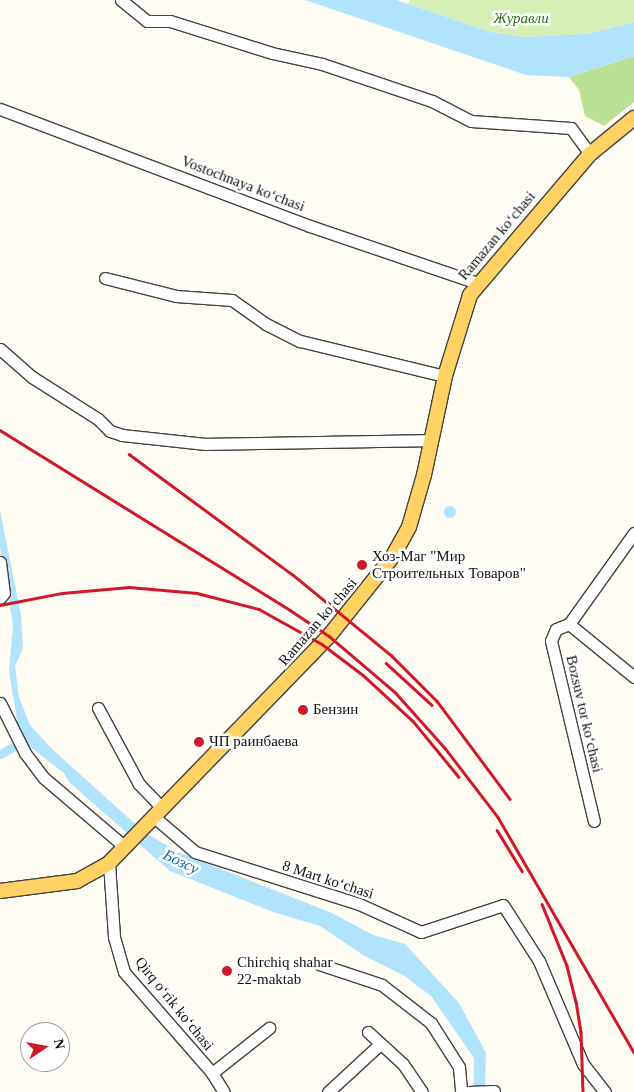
<!DOCTYPE html>
<html>
<head>
<meta charset="utf-8">
<style>
  body { margin:0 }
  #map { position:relative; width:634px; height:1092px; overflow:hidden; background:#fffcf3; font-family:"Times New Roman",serif }
  div>[style] { position:absolute }
  [style*='--x'] { left:calc(var(--x)*1px); top:calc(var(--y)*1px); width:calc(var(--w)*1px); rotate:calc(var(--a)*1deg) }
  .green>* { inset:0; background:#d6efb7 }
  .forest>* { inset:0; background:#bbe194 }
  .water>* { inset:0; background:#b1e4fc }
  .round { border-radius:50% }
  .canal>* { height:9px; margin:-4.5px; padding:0 4.5px; transform-origin:4.5px; border-radius:4.5px; background:#b1e4fc }
  .roads { filter:drop-shadow(1px 0 #434343) drop-shadow(-1px 0 #434343) drop-shadow(0 1px #434343) drop-shadow(0 -1px #434343) }
  .minor>* { height:11px; margin:-5.5px; padding:0 5.5px; transform-origin:5.5px; border-radius:5.5px; background:#fff }
  .major>* { height:14px; margin:-7px; padding:0 7px; transform-origin:7px; border-radius:7px; background:#ffd263 }
  .rail>* { height:2.5px; margin:-1.25px; padding:0 1.25px; transform-origin:1.25px; border-radius:1.25px; background:#d01829 }
  .dots>* { width:14px; height:14px; translate:-50% -50%; box-sizing:border-box; border:2px solid #fff; border-radius:50% }
  span { translate:-50% -50%; white-space:nowrap; text-align:center; line-height:1.15; -webkit-text-stroke:5px #fff; paint-order:stroke }
  .park-label { font-size:15px; color:#2e7018; font-style:italic }
  .street-label { font-size:15px; color:#101010 }
  .poi-label { font-size:15px; color:#101010 }
  .left { translate:0 -50%; text-align:left }
  .water-label { font-size:16px; color:#0a70b0; font-style:italic }
  .north { position:absolute; left:20px; top:1022px; width:50px; height:50px; box-sizing:border-box; background:#fff; border:1px solid #9f9f9f; border-radius:50%; rotate:78deg; font-size:14px; font-weight:700; line-height:20px; text-align:center; color:#101010 }
  .north::after { content:''; display:block; margin:auto; width:18px; height:22px; background:#d01829; clip-path:polygon(50% 0,100% 100%,50% 72%,0 100%) }
</style>
</head>
<body>
<div id="map">
  <div class="green">
    <div style="clip-path:polygon(410px 0,634px 0,634px 22px,587px 34px,523px 37px,491px 32px,408px 4px)"></div>
  </div>
  <div class="forest">
    <div style="clip-path:polygon(634px 56px,634px 102px,604px 126px,585px 116px,579px 90px,569px 77px)"></div>
  </div>
  <div class="water">
    <div style="clip-path:polygon(305px 0,396px 0,491px 32px,523px 37px,587px 34px,634px 22px,634px 56px,569px 77px,526px 75px)"></div>
    <div class="round" style="left:444px;top:506px;width:12px;height:12px"></div>
    <div style="clip-path:polygon(0 511px,21px 615px,23px 648px,15px 666px,19px 697px,30px 725px,52px 749px,144px 832px,178px 852px,332px 913px,373px 935px,405px 944px,459px 1003px,486px 1053px,485px 1092px,474px 1087px,474px 1058px,431px 996px,403px 975px,363px 955px,320px 926px,273px 912px,170px 871px,69px 782px,64px 773px,30px 747px,19px 732px,9px 672px,13px 625px,0 547px)"></div>
  </div>
  <div class="canal">
    <div style="--x:0;--y:754;--w:29;--a:-29"></div>
  </div>
  <div class="roads">
    <div class="minor">
      <div style="--x:121;--y:0;--w:33;--a:39"></div>
      <div style="--x:147;--y:21;--w:23;--a:0"></div>
      <div style="--x:170;--y:21;--w:107;--a:17.4"></div>
      <div style="--x:272;--y:53;--w:51;--a:12.4"></div>
      <div style="--x:322;--y:64;--w:116;--a:18.6"></div>
      <div style="--x:432;--y:101;--w:44;--a:27.1"></div>
      <div style="--x:471;--y:121;--w:100;--a:4"></div>
      <div style="--x:571;--y:128;--w:32;--a:54"></div>
      <div style="--x:0;--y:109;--w:331;--a:20.7"></div>
      <div style="--x:310;--y:226;--w:176;--a:18.8"></div>
      <div style="--x:105;--y:278;--w:73;--a:14.2"></div>
      <div style="--x:176;--y:296;--w:56;--a:4.1"></div>
      <div style="--x:232;--y:300;--w:42;--a:35.2"></div>
      <div style="--x:266;--y:324;--w:38;--a:27"></div>
      <div style="--x:300;--y:341;--w:149;--a:13.6"></div>
      <div style="--x:0;--y:349;--w:43;--a:41.2"></div>
      <div style="--x:32;--y:377;--w:78;--a:32.5"></div>
      <div style="--x:98;--y:419;--w:17;--a:45"></div>
      <div style="--x:110;--y:431;--w:13;--a:18"></div>
      <div style="--x:122;--y:435;--w:84;--a:6.1"></div>
      <div style="--x:206;--y:444;--w:226;--a:-1"></div>
      <div style="--x:0;--y:562;--w:31;--a:83"></div>
      <div style="--x:4;--y:593;--w:6;--a:129"></div>
      <div style="--x:569;--y:624;--w:14;--a:159"></div>
      <div style="--x:556;--y:629;--w:13;--a:113"></div>
      <div style="--x:551;--y:641;--w:185;--a:76.6"></div>
      <div style="--x:569;--y:624;--w:112;--a:-54.5"></div>
      <div style="--x:569;--y:624;--w:84;--a:39.2"></div>
      <div style="--x:0;--y:703;--w:56;--a:63.4"></div>
      <div style="--x:25;--y:753;--w:31;--a:53"></div>
      <div style="--x:44;--y:778;--w:106;--a:40.4"></div>
      <div style="--x:98;--y:708;--w:86;--a:61.7"></div>
      <div style="--x:139;--y:784;--w:32;--a:46"></div>
      <div style="--x:153;--y:816;--w:55;--a:40.6"></div>
      <div style="--x:195;--y:852;--w:172;--a:17.6"></div>
      <div style="--x:359;--y:904;--w:68;--a:24.3"></div>
      <div style="--x:421;--y:932;--w:86;--a:-18.2"></div>
      <div style="--x:503;--y:905;--w:67;--a:57.3"></div>
      <div style="--x:539;--y:961;--w:112;--a:66.9"></div>
      <div style="--x:583;--y:1064;--w:36;--a:52"></div>
      <div style="--x:109;--y:863;--w:74;--a:86.1"></div>
      <div style="--x:114;--y:937;--w:36;--a:74"></div>
      <div style="--x:124;--y:972;--w:134;--a:48.9"></div>
      <div style="--x:212;--y:1073;--w:22;--a:58"></div>
      <div style="--x:319;--y:964;--w:66;--a:18.4"></div>
      <div style="--x:382;--y:985;--w:62;--a:37.8"></div>
      <div style="--x:431;--y:1023;--w:52;--a:57.5"></div>
      <div style="--x:459;--y:1067;--w:25;--a:85"></div>
      <div style="--x:368;--y:1032;--w:47;--a:42.4"></div>
      <div style="--x:403;--y:1064;--w:34;--a:56"></div>
      <div style="--x:212;--y:1073;--w:73;--a:-38.3"></div>
      <div style="--x:328;--y:1092;--w:71;--a:-42.7"></div>
      <div style="--x:468;--y:1092;--w:26;--a:-2"></div>
    </div>
    <div class="major">
      <div style="--x:0;--y:891;--w:78;--a:-7.4"></div>
      <div style="--x:77;--y:881;--w:37;--a:-29"></div>
      <div style="--x:109;--y:863;--w:316;--a:-45.9"></div>
      <div style="--x:329;--y:636;--w:102;--a:-51.3"></div>
      <div style="--x:393;--y:556;--w:33;--a:-61"></div>
      <div style="--x:409;--y:527;--w:54;--a:-73.9"></div>
      <div style="--x:424;--y:475;--w:101;--a:-78"></div>
      <div style="--x:445;--y:376;--w:85;--a:-72.8"></div>
      <div style="--x:470;--y:295;--w:185;--a:-49.6"></div>
      <div style="--x:590;--y:154;--w:57;--a:-39.3"></div>
    </div>
  </div>
  <div class="rail">
    <div style="--x:0;--y:430;--w:341;--a:31.8"></div>
    <div style="--x:290;--y:610;--w:47;--a:33.7"></div>
    <div style="--x:329;--y:636;--w:87;--a:40.3"></div>
    <div style="--x:395;--y:692;--w:75;--a:48.2"></div>
    <div style="--x:445;--y:748;--w:87;--a:52.5"></div>
    <div style="--x:498;--y:817;--w:272;--a:60"></div>
    <div style="--x:129;--y:454;--w:202;--a:36.4"></div>
    <div style="--x:292;--y:574;--w:128;--a:39.3"></div>
    <div style="--x:391;--y:655;--w:65;--a:45"></div>
    <div style="--x:437;--y:701;--w:122;--a:53.3"></div>
    <div style="--x:0;--y:605;--w:63;--a:-11"></div>
    <div style="--x:62;--y:593;--w:67;--a:-5.1"></div>
    <div style="--x:129;--y:587;--w:68;--a:5"></div>
    <div style="--x:197;--y:593;--w:64;--a:14.5"></div>
    <div style="--x:259;--y:609;--w:72;--a:29.1"></div>
    <div style="--x:322;--y:644;--w:51;--a:37.1"></div>
    <div style="--x:363;--y:675;--w:68;--a:42.6"></div>
    <div style="--x:413;--y:721;--w:72;--a:50.6"></div>
    <div style="--x:386;--y:663;--w:62;--a:42.4"></div>
    <div style="--x:497;--y:830;--w:48;--a:58.6"></div>
    <div style="--x:542;--y:904;--w:67;--a:68"></div>
    <div style="--x:567;--y:966;--w:36;--a:76"></div>
    <div style="--x:576;--y:1001;--w:31;--a:81"></div>
    <div style="--x:581;--y:1032;--w:60;--a:88.1"></div>
  </div>
  <div class="dots">
    <div style="left:362px;top:565px;background:#d01829"></div>
    <div style="left:303px;top:710px;background:#d01829"></div>
    <div style="left:199px;top:742px;background:#d01829"></div>
    <div style="left:227px;top:971px;background:#d01829"></div>
  </div>
  <div class="park-label">
    <span style="left:521px;top:19px">Журавли</span>
  </div>
  <div class="street-label">
    <span style="left:243px;top:184px;rotate:21deg">Vostochnaya ko‘chasi</span>
    <span style="left:497px;top:236px;rotate:-50deg">Ramazan ko‘chasi</span>
    <span style="left:318px;top:622px;rotate:-49deg">Ramazan ko‘chasi</span>
    <span style="left:584px;top:714px;rotate:77deg">Bozsuv tor ko‘chasi</span>
    <span style="left:328px;top:880px;rotate:18deg">8 Mart ko‘chasi</span>
    <span style="left:174px;top:1004px;rotate:51deg">Qirq o‘rik ko‘chasi</span>
  </div>
  <div class="poi-label">
    <span class="left" style="left:372px;top:565px">Хоз-Маг "Мир<br>Строительных Товаров"</span>
    <span class="left" style="left:313px;top:710px">Бензин</span>
    <span class="left" style="left:209px;top:742px">ЧП раинбаева</span>
    <span class="left" style="left:237px;top:971px">Chirchiq shahar<br>22-maktab</span>
  </div>
  <div class="water-label">
    <span style="left:181px;top:862px;rotate:26deg">Бозсу</span>
  </div>
  <div class="north">N</div>
</div>
</body>
</html>
